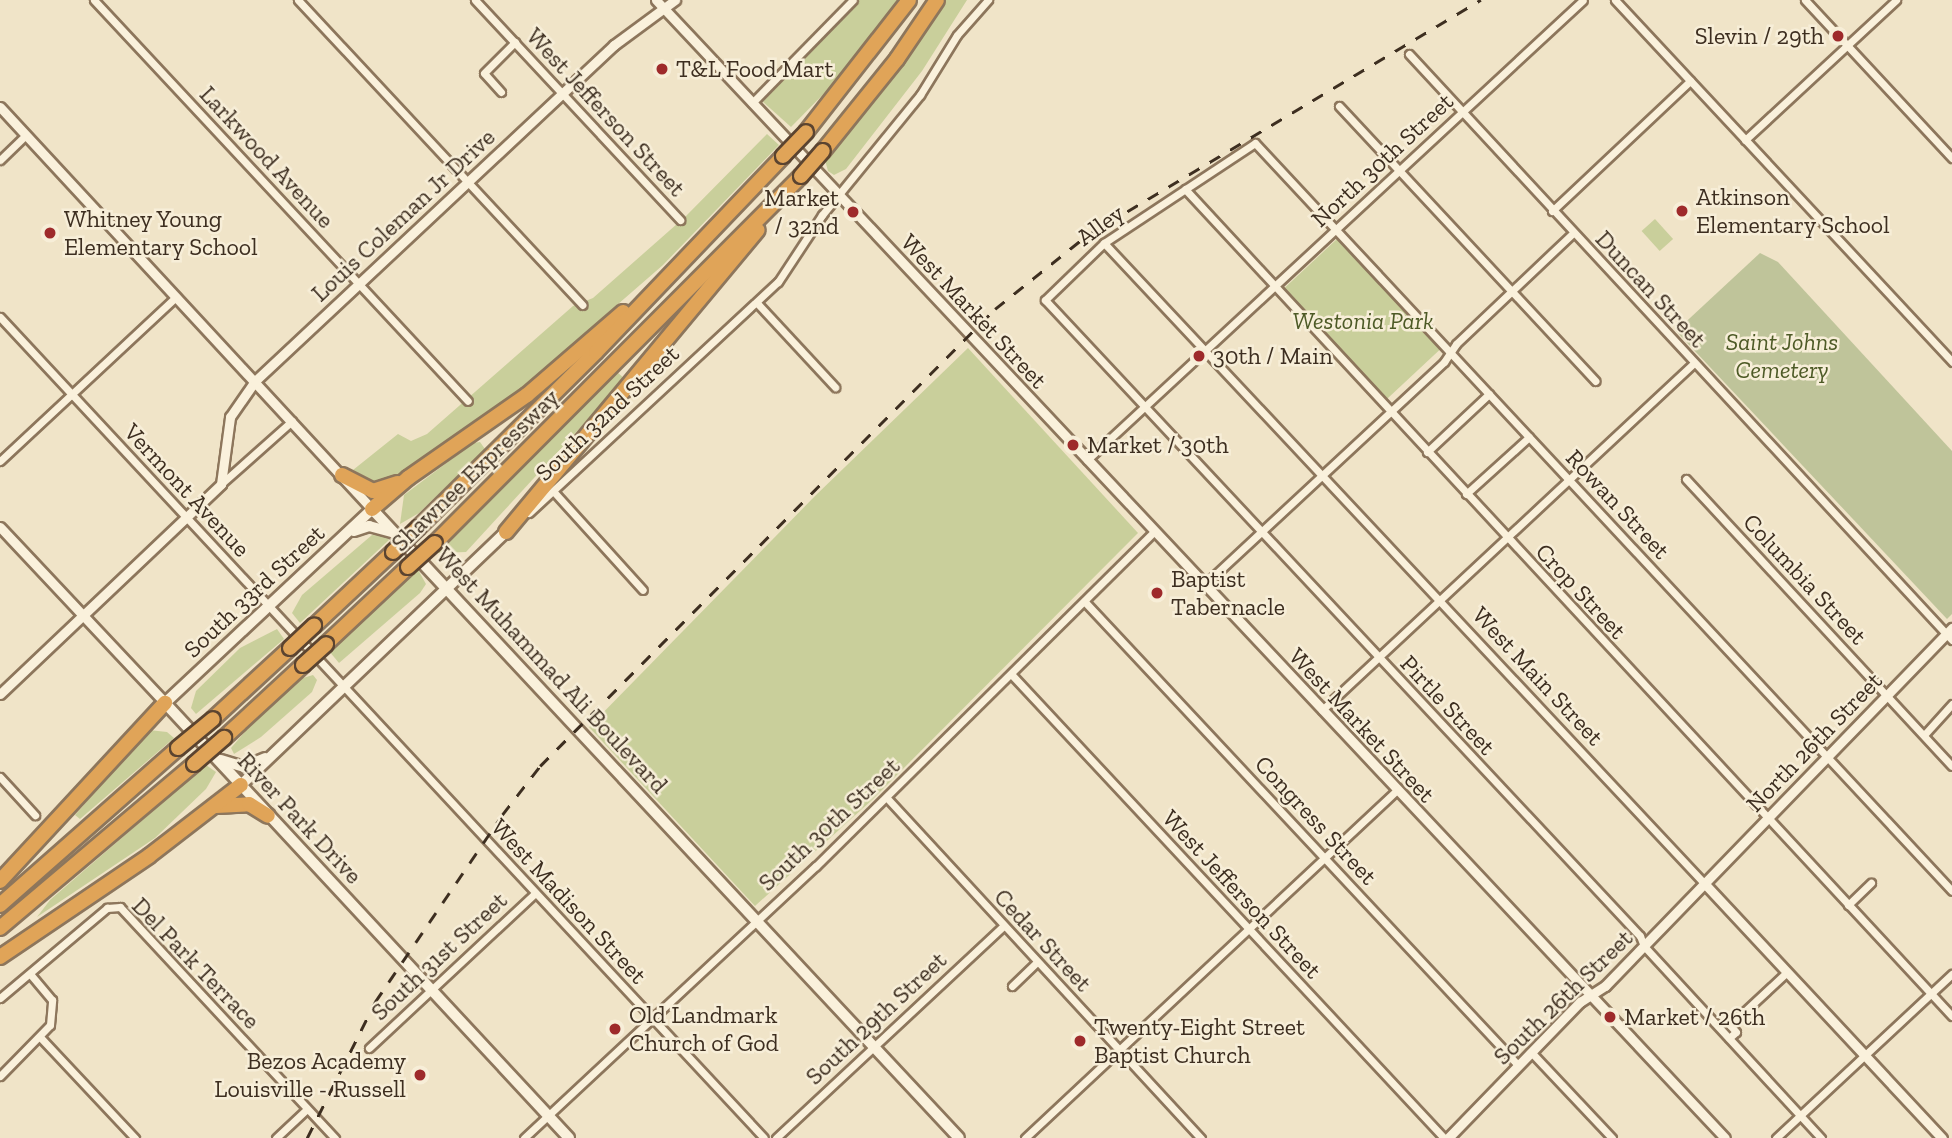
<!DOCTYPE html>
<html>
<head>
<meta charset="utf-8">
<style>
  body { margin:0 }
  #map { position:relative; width:1952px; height:1138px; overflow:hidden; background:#f0e4c8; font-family:"Zilla Slab",serif }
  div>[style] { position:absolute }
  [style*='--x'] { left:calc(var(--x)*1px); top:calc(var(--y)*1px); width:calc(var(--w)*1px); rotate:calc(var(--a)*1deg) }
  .green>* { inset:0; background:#c9cf9b; transform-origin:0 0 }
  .cemetery>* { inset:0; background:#bfc49a }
  .roads { filter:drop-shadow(2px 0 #8d765c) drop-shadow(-2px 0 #8d765c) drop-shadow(0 2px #8d765c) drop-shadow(0 -2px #8d765c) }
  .minor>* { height:7px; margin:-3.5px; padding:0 3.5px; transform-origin:3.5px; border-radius:3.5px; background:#faf1dc }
  .tertiary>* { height:9px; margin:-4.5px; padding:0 4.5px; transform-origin:4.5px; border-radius:4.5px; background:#faf1dc }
  .secondary>* { height:10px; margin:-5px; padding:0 5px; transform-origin:5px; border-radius:5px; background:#faf1dc }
  .motorway>* { height:14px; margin:-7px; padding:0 7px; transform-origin:7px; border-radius:7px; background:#e0a458 }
  .rail>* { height:2.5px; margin-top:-1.25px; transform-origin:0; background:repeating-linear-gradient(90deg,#3d2e20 0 12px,transparent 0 24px) }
  .bridges { filter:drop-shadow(2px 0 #5b4430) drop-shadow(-2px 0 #5b4430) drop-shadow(0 2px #5b4430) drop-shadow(0 -2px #5b4430) }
  .motorway-bridge>* { height:14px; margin:-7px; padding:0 7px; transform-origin:7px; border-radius:7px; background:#e0a458 }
  .dots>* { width:19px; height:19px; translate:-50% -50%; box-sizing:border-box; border:4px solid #f7eed8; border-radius:50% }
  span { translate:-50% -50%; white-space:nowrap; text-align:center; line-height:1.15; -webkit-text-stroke:5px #f7eed8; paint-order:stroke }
  .poi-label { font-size:24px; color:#3d2e20 }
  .right { translate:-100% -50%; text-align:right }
  .left { translate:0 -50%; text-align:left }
  .street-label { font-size:24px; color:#3d2e20 }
  .park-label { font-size:24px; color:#4d5a26; font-style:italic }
</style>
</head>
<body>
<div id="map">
  <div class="green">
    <div style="clip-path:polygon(858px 0,899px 0,850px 67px,791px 127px,762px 101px)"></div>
    <div style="clip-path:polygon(945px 0,967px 0,922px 71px,846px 169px,834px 175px,828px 171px,825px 160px,871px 106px)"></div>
    <div style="clip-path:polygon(767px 134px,779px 145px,663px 265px,502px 405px,390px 481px,376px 483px,353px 470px,398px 434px,411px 441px,427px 434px,573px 306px,593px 298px,686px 216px)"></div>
    <div style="left:1655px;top:219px;width:27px;height:18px;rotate:48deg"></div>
    <div style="left:1337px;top:239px;width:151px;height:74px;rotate:47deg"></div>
    <div style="clip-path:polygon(968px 348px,1138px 533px,872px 800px,755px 906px,589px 727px,815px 496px)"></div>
    <div style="clip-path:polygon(617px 372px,625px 379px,466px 552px,437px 553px)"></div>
    <div style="clip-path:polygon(480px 442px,485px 449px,419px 513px,400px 524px,404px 495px,473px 443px)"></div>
    <div style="clip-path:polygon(372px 535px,388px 536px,389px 540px,300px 623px,292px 613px,302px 595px)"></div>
    <div style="clip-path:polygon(417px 568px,426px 584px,420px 593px,339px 663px,329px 651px)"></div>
    <div style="clip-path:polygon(277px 629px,284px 639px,196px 714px,191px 708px,196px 691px,240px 648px)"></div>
    <div style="clip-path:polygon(313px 675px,317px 680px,312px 692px,261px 737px,234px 754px,231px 748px,255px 720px,303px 678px)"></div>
    <div style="clip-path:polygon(149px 730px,167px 732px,174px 738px,80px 819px,75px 815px)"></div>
    <div style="clip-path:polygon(206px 765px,216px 772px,206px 789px,155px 838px,37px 917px,50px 900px)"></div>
  </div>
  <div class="cemetery">
    <div style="clip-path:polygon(1760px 253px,1778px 262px,1952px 451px,1952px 614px,1947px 619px,1676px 331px)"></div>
  </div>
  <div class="roads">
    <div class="minor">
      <div style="--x:94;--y:0;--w:548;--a:47"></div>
      <div style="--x:298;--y:0;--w:417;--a:47"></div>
      <div style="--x:475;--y:0;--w:301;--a:47"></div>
      <div style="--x:1615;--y:0;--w:495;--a:47"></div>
      <div style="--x:1805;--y:0;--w:216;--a:47.1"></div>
      <div style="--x:1409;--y:54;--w:799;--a:47.18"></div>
      <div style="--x:501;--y:92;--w:25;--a:-132"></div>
      <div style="--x:484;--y:73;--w:44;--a:-45"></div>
      <div style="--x:752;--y:103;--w:144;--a:-45.6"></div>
      <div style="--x:1339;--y:106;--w:376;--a:47"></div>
      <div style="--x:1745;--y:140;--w:206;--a:-42.8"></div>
      <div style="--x:0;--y:160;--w:36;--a:-44"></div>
      <div style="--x:1185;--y:189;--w:1128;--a:47.16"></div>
      <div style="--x:1552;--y:211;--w:190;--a:-43.3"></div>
      <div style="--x:1104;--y:243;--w:877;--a:46.85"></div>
      <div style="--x:757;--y:303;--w:115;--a:47.1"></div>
      <div style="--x:0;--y:317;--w:1121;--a:47.06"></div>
      <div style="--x:1427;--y:452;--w:85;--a:-43.1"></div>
      <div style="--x:1087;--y:460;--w:676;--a:-42.84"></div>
      <div style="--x:0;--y:461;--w:241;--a:-43"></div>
      <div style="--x:1686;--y:479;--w:391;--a:47.2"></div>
      <div style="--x:221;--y:484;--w:95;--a:-41.6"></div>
      <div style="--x:554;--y:492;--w:132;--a:47.8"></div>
      <div style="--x:1466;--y:494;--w:85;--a:-42.1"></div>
      <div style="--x:529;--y:513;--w:340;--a:-42.9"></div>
      <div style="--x:778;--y:282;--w:80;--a:-56.7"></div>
      <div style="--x:822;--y:215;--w:155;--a:-50.8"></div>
      <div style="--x:920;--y:95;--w:70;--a:-58.3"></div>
      <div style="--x:957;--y:35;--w:47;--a:-48.5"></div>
      <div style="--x:1204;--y:585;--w:328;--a:-42.9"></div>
      <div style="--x:1444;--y:362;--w:22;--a:-56"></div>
      <div style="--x:1456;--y:344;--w:161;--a:-43.5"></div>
      <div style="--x:1085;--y:602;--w:634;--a:46.92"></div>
      <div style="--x:1012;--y:675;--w:633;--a:46.98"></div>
      <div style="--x:1322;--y:710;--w:509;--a:-43.01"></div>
      <div style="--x:1924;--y:735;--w:42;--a:-47.9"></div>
      <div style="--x:0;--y:777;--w:52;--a:47.4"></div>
      <div style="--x:887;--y:798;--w:463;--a:47.3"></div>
      <div style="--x:1848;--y:905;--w:32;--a:-44"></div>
      <div style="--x:1012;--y:986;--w:35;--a:-44"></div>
      <div style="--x:0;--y:998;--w:140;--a:-40.1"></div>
      <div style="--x:107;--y:908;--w:13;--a:-4"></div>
      <div style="--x:120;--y:907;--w:316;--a:47.1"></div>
      <div style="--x:40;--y:1037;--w:139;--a:46.8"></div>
      <div style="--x:1729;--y:1038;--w:9;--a:-41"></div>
      <div style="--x:1736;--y:1032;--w:9;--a:-131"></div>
      <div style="--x:1730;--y:1025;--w:78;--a:-42.9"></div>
      <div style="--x:369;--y:1048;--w:227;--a:-43"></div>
      <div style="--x:1531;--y:1052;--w:118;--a:46.7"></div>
      <div style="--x:0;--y:1076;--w:71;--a:-45.6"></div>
      <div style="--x:50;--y:1025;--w:25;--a:-85"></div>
      <div style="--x:52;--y:1000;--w:33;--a:-130"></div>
      <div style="--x:276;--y:1138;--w:42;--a:-43.1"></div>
      <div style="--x:524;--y:1138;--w:399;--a:-43"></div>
      <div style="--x:816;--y:866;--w:475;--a:-44.7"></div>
      <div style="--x:776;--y:1138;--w:311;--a:-43"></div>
      <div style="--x:1025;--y:1138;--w:509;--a:-43.09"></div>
      <div style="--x:1776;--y:1138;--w:241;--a:-43"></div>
      <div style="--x:1821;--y:1138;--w:261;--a:-132.7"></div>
      <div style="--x:1644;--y:946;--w:11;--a:-112"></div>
      <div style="--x:1640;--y:936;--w:871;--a:-133.09"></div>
      <div style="--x:1045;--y:300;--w:82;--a:-44"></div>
      <div style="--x:1104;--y:243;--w:181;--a:-33.5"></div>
      <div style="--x:1255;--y:143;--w:1022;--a:47.02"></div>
    </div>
    <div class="tertiary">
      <div style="--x:656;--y:0;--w:1561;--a:46.79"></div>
      <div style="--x:0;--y:107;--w:548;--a:47.22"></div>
      <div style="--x:0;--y:527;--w:241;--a:46.8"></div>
      <div style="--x:0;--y:694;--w:305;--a:-43.5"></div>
      <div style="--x:221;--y:484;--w:68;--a:-82.3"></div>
      <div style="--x:230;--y:417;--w:44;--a:-55.2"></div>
      <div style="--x:255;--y:381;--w:492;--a:-43.1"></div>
      <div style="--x:614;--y:45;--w:76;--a:-36.4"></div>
      <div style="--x:1704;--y:883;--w:349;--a:47"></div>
      <div style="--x:1448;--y:1138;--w:190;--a:-45.9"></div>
      <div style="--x:1580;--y:1002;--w:30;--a:-33"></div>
      <div style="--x:1605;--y:986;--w:499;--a:-45.9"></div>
    </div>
    <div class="secondary">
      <div style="--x:354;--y:531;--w:16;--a:-18"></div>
      <div style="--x:369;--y:526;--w:24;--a:15"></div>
      <div style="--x:221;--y:760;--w:24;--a:17"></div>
      <div style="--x:244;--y:767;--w:23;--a:-23"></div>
      <div style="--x:241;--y:785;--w:366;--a:-43.7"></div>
      <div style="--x:569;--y:1138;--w:594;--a:-132.88"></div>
      <div style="--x:165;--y:703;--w:284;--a:-43.1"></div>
      <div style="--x:372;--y:509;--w:860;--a:46.98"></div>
    </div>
    <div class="motorway">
      <div style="--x:806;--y:132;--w:167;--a:-52"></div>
      <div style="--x:823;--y:151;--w:118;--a:-51.2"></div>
      <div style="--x:897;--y:59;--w:71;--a:-55.9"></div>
      <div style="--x:342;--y:475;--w:35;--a:27"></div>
      <div style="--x:373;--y:491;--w:26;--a:-18"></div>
      <div style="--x:372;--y:509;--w:48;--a:-40.7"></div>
      <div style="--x:408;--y:478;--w:145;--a:-34.9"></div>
      <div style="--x:527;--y:395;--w:127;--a:-40.8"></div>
      <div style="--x:418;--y:528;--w:250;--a:-44.7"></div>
      <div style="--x:596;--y:352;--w:271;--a:-46.3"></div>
      <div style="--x:506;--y:532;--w:393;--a:-50.2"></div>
      <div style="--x:435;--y:543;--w:518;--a:-45.08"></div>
      <div style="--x:314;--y:626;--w:108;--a:-43.1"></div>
      <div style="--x:326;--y:644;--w:112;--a:-43.2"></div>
      <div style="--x:213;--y:719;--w:105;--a:-42.7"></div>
      <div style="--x:224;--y:738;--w:108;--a:-42.7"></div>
      <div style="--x:216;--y:806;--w:33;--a:-3"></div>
      <div style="--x:249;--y:804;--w:22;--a:32"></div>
      <div style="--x:0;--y:881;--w:243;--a:-47.2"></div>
      <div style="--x:0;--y:905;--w:237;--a:-41.4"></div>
      <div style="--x:0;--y:928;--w:254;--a:-40.2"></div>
      <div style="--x:0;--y:957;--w:180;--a:-34.1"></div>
      <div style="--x:149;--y:856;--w:116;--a:-37.7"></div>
    </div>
  </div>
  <div class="rail">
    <div style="--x:307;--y:1138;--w:152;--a:-63.4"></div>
    <div style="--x:375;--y:1002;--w:226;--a:-55.8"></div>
    <div style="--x:502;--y:815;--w:62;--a:-52.2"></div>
    <div style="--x:540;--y:766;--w:645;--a:-45.13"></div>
    <div style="--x:995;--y:309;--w:117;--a:-38.7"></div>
    <div style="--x:1086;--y:236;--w:460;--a:-30.9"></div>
  </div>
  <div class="bridges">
    <div class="motorway-bridge">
      <div style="--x:783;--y:156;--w:33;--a:-46"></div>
      <div style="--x:801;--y:176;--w:33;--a:-49"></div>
      <div style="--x:393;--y:552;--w:35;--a:-44"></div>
      <div style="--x:408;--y:567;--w:36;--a:-42"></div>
      <div style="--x:290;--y:648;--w:33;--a:-43"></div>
      <div style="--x:303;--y:665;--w:31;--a:-42"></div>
      <div style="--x:178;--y:748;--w:45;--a:-39.6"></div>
      <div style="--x:194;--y:764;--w:40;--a:-41"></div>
    </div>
  </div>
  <div class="dots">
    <div style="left:1838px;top:36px;background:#9e2a2b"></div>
    <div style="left:662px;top:69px;background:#9e2a2b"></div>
    <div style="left:1682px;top:211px;background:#9e2a2b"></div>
    <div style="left:853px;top:212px;background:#9e2a2b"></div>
    <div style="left:50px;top:233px;background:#9e2a2b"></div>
    <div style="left:1199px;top:356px;background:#9e2a2b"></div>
    <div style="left:1073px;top:445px;background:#9e2a2b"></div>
    <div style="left:1157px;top:593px;background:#9e2a2b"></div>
    <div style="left:1610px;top:1017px;background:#9e2a2b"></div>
    <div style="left:615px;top:1029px;background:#9e2a2b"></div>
    <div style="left:1080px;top:1041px;background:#9e2a2b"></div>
    <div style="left:420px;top:1075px;background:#9e2a2b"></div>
  </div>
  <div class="poi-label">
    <span class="right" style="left:1824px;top:36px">Slevin / 29th</span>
    <span class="left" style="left:676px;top:69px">T&amp;L Food Mart</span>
    <span class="left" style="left:1696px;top:211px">Atkinson<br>Elementary School</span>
    <span class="right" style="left:839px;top:212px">Market<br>/ 32nd</span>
    <span class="left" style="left:64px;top:233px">Whitney Young<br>Elementary School</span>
    <span class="left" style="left:1213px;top:356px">30th / Main</span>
    <span class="left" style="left:1087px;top:445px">Market / 30th</span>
    <span class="left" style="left:1171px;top:593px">Baptist<br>Tabernacle</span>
    <span class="left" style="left:629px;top:1029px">Old Landmark<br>Church of God</span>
    <span class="left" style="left:1624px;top:1017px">Market / 26th</span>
    <span class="left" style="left:1094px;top:1041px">Twenty-Eight Street<br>Baptist Church</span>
    <span class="right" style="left:406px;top:1075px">Bezos Academy<br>Louisville - Russell</span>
  </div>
  <div class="street-label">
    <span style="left:606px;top:112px;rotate:47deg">West Jefferson Street</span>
    <span style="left:267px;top:157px;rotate:47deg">Larkwood Avenue</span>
    <span style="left:1382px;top:160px;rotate:-43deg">North 30th Street</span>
    <span style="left:403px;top:215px;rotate:-43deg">Louis Coleman Jr Drive</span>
    <span style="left:1100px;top:225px;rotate:-36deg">Alley</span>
    <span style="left:1651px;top:289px;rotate:47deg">Duncan Street</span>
    <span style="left:974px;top:311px;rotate:47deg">West Market Street</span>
    <span style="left:607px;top:413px;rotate:-43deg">South 32nd Street</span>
    <span style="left:475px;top:470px;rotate:-44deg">Shawnee Expressway</span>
    <span style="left:187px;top:490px;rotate:47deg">Vermont Avenue</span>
    <span style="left:1618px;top:504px;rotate:47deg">Rowan Street</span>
    <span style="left:1805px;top:579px;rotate:47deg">Columbia Street</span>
    <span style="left:254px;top:591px;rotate:-43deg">South 33rd Street</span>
    <span style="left:1581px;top:591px;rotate:47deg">Crop Street</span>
    <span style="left:552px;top:670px;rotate:47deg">West Muhammad Ali Boulevard</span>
    <span style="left:1538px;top:676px;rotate:47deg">West Main Street</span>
    <span style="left:1448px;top:705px;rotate:47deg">Pirtle Street</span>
    <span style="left:1362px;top:725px;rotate:47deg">West Market Street</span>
    <span style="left:1814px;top:742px;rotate:-46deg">North 26th Street</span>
    <span style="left:300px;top:818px;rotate:47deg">River Park Drive</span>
    <span style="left:1316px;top:820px;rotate:47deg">Congress Street</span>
    <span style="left:829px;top:824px;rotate:-43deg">South 30th Street</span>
    <span style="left:1242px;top:894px;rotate:47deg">West Jefferson Street</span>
    <span style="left:569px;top:901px;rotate:47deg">West Madison Street</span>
    <span style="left:1043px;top:940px;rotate:47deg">Cedar Street</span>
    <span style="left:439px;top:956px;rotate:-43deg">South 31st Street</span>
    <span style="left:196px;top:963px;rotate:46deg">Del Park Terrace</span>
    <span style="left:1563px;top:997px;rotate:-44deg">South 26th Street</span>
    <span style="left:876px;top:1018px;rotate:-43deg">South 29th Street</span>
  </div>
  <div class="park-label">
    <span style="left:1363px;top:321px">Westonia Park</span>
    <span style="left:1782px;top:356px">Saint Johns<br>Cemetery</span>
  </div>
</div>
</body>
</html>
